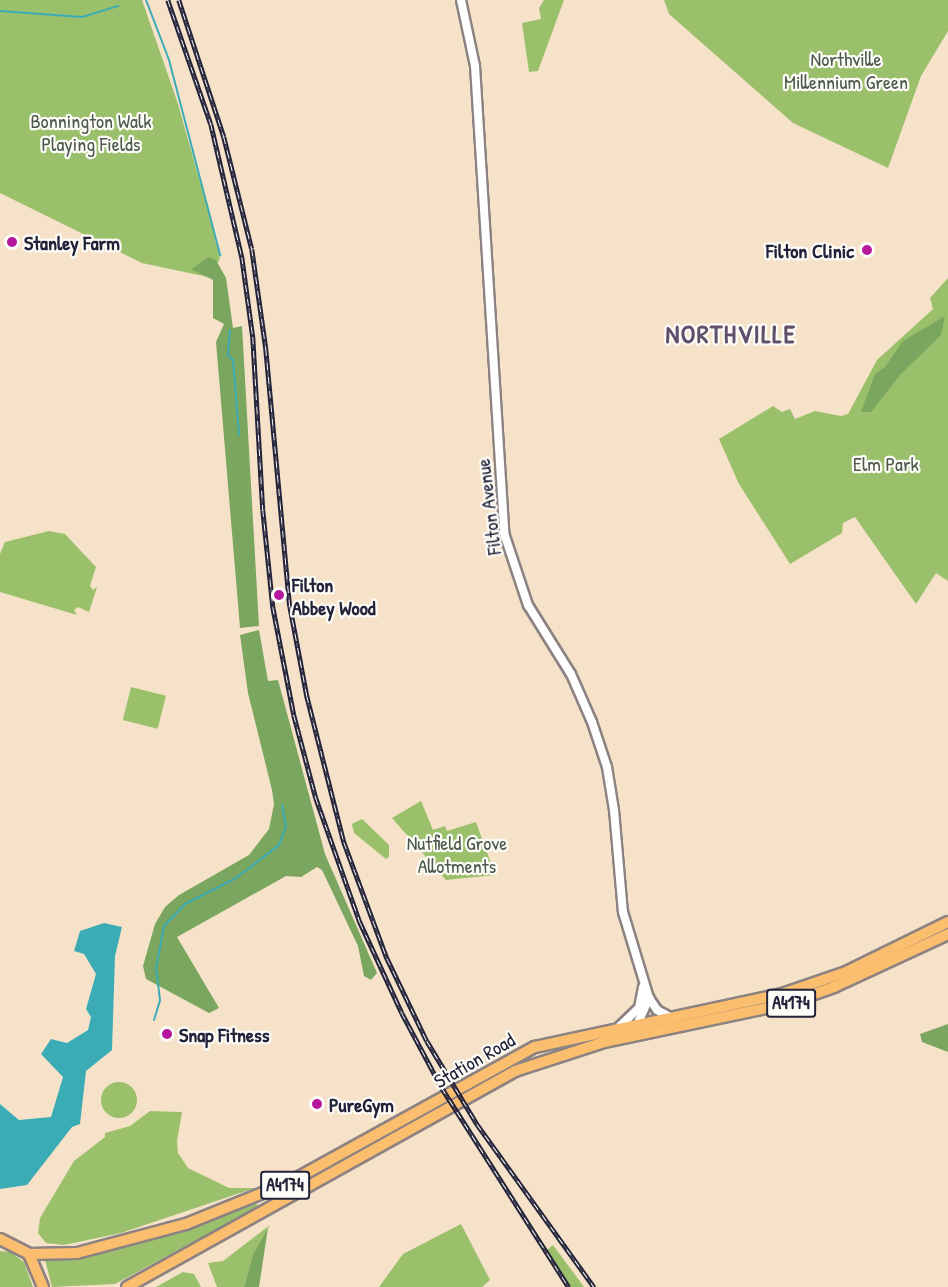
<!DOCTYPE html>
<html>
<head>
<meta charset="utf-8">
<style>
  body { margin:0 }
  #map { position:relative; width:948px; height:1287px; overflow:hidden; background:#f6e2c9; font-family:"Patrick Hand",sans-serif }
  div>[style] { position:absolute }
  [style*='--x'] { left:calc(var(--x)*1px); top:calc(var(--y)*1px); width:calc(var(--w)*1px); rotate:calc(var(--a)*1deg) }
  .green>* { inset:0; background:#9ac06b; transform-origin:0 0 }
  .round { border-radius:50% }
  .forest>* { inset:0; background:#7ba65f }
  .water>* { inset:0; background:#3bacb5 }
  .stream>* { height:2px; margin:-1px; padding:0 1px; transform-origin:1px; border-radius:1px; background:#3bacb5 }
  .roads { filter:drop-shadow(2px 0 #8c8282) drop-shadow(-2px 0 #8c8282) drop-shadow(0 2px #8c8282) drop-shadow(0 -2px #8c8282) }
  .tertiary>* { height:8px; margin:-4px; padding:0 4px; transform-origin:4px; border-radius:4px; background:#fff }
  .primary>* { height:10px; margin:-5px; padding:0 5px; transform-origin:5px; border-radius:5px; background:#fabe6e }
  .rail>* { height:4.5px; margin-top:-2.25px; transform-origin:0; background:repeating-linear-gradient(90deg,#fdfcf7 0 7px,#22223b 0 14px); box-sizing:border-box; border-block:2px solid #22223b }
  .dots>* { width:16px; height:16px; translate:-50% -50%; box-sizing:border-box; border:3px solid #fdfcf7; border-radius:50% }
  span { translate:-50% -50%; white-space:nowrap; text-align:center; line-height:1.15; -webkit-text-stroke:4.5px #fdfcf7; paint-order:stroke }
  .shield-label span { padding:2px 4px; background:#fdfcf7; border:2px solid; border-radius:4px; -webkit-text-stroke-width:0 }
  .shield-label { font-size:18px; color:#22223b; font-weight:700 }
  .park-label { font-size:20px; color:#4c594c }
  .poi-label { font-size:20px; color:#22223b; font-weight:700 }
  .left { translate:0 -50%; text-align:left }
  .right { translate:-100% -50%; text-align:right }
  .street-label { font-size:20px; color:#22223b }
  .district-label { font-size:26px; color:#60506c; font-weight:700; letter-spacing:1.5px }
</style>
</head>
<body>
<div id="map">
  <div class="green">
    <div style="clip-path:polygon(0 0,142px 0,178px 104px,211px 221px,220px 259px,208px 277px,142px 263px,0 193px)"></div>
    <div style="clip-path:polygon(544px 0,564px 0,538px 71px,529px 72px,522px 23px,541px 19px,539px 8px)"></div>
    <div style="clip-path:polygon(664px 0,948px 0,948px 31px,921px 76px,888px 168px,793px 123px,669px 14px)"></div>
    <div style="clip-path:polygon(948px 278px,948px 581px,936px 573px,916px 604px,855px 517px,843px 523px,842px 533px,790px 564px,739px 484px,719px 439px,773px 406px,782px 412px,790px 409px,795px 419px,815px 411px,841px 416px,848px 414px,877px 360px,933px 309px,930px 298px)"></div>
    <div style="clip-path:polygon(49px 531px,65px 534px,96px 567px,90px 586px,93px 590px,97px 587px,89px 612px,78px 607px,74px 610px,77px 615px,0 592px,0 554px,5px 542px)"></div>
    <div style="left:131px;top:687px;width:36px;height:34px;rotate:14deg"></div>
    <div style="clip-path:polygon(421px 801px,433px 830px,445px 826px,447px 831px,476px 822px,495px 875px,446px 880px,392px 818px)"></div>
    <div style="clip-path:polygon(362px 819px,389px 845px,389px 857px,386px 859px,354px 833px,352px 824px)"></div>
    <div class="round" style="left:101px;top:1082px;width:36px;height:36px"></div>
    <div style="clip-path:polygon(150px 1111px,182px 1112px,177px 1141px,178px 1153px,188px 1168px,229px 1188px,255px 1188px,121px 1233px,64px 1245px,46px 1243px,38px 1233px,40px 1218px,74px 1161px,105px 1137px,105px 1133px,130px 1126px)"></div>
    <div style="clip-path:polygon(256px 1202px,258px 1207px,115px 1284px,52px 1287px,45px 1260px,70px 1260px,160px 1236px)"></div>
    <div style="clip-path:polygon(461px 1224px,490px 1280px,482px 1287px,379px 1287px,403px 1254px)"></div>
    <div style="clip-path:polygon(270px 1225px,253px 1254px,244px 1287px,217px 1287px,208px 1263px,223px 1261px)"></div>
    <div style="clip-path:polygon(553px 1245px,584px 1287px,570px 1287px,547px 1250px)"></div>
    <div style="clip-path:polygon(0 1251px,10px 1252px,24px 1262px,33px 1287px,0 1287px)"></div>
    <div style="clip-path:polygon(183px 1272px,194px 1274px,201px 1287px,156px 1287px)"></div>
  </div>
  <div class="forest">
    <div style="clip-path:polygon(209px 257px,216px 260px,226px 278px,233px 328px,242px 326px,259px 626px,240px 628px,216px 342px,224px 324px,213px 318px,213px 280px,191px 269px)"></div>
    <div style="clip-path:polygon(945px 316px,941px 335px,901px 374px,871px 412px,861px 412px,875px 374px,885px 367px,903px 341px)"></div>
    <div style="clip-path:polygon(259px 630px,268px 681px,278px 680px,325px 854px,377px 973px,371px 980px,364px 976px,358px 946px,322px 870px,317px 867px,301px 877px,286px 876px,177px 937px,219px 1008px,209px 1013px,146px 979px,143px 966px,155px 924px,165px 907px,179px 895px,249px 855px,269px 829px,274px 804px,272px 790px,248px 693px,240px 635px)"></div>
    <div style="clip-path:polygon(948px 1024px,948px 1052px,922px 1042px,920px 1034px)"></div>
    <div style="clip-path:polygon(268px 1228px,259px 1287px,244px 1287px,253px 1254px)"></div>
  </div>
  <div class="water">
    <div style="clip-path:polygon(104px 923px,122px 927px,115px 956px,112px 1050px,86px 1071px,80px 1124px,72px 1127px,27px 1185px,0 1189px,0 1104px,19px 1120px,51px 1117px,63px 1077px,41px 1054px,51px 1039px,67px 1043px,88px 1030px,91px 1017px,86px 1009px,96px 974px,84px 954px,74px 951px,80px 931px)"></div>
  </div>
  <div class="stream">
    <div style="--x:146;--y:0;--w:64;--a:69"></div>
    <div style="--x:169;--y:60;--w:202;--a:75.3"></div>
    <div style="--x:0;--y:11;--w:82;--a:4.2"></div>
    <div style="--x:82;--y:17;--w:38;--a:-17"></div>
    <div style="--x:230;--y:330;--w:25;--a:95"></div>
    <div style="--x:228;--y:355;--w:7;--a:45"></div>
    <div style="--x:233;--y:360;--w:75;--a:85.4"></div>
    <div style="--x:154;--y:1020;--w:21;--a:-73"></div>
    <div style="--x:160;--y:1000;--w:31;--a:-97"></div>
    <div style="--x:156;--y:969;--w:44;--a:-79.5"></div>
    <div style="--x:164;--y:926;--w:30;--a:-46"></div>
    <div style="--x:185;--y:904;--w:57;--a:-27"></div>
    <div style="--x:236;--y:878;--w:54;--a:-37.5"></div>
    <div style="--x:279;--y:845;--w:19;--a:-69"></div>
    <div style="--x:286;--y:827;--w:22;--a:-100"></div>
  </div>
  <div class="roads">
    <div class="tertiary">
      <div style="--x:461;--y:0;--w:67;--a:78"></div>
      <div style="--x:475;--y:66;--w:468;--a:86.4"></div>
      <div style="--x:504;--y:533;--w:76;--a:71.6"></div>
      <div style="--x:528;--y:605;--w:81;--a:58.1"></div>
      <div style="--x:571;--y:674;--w:52;--a:66.4"></div>
      <div style="--x:592;--y:722;--w:47;--a:71.6"></div>
      <div style="--x:607;--y:767;--w:44;--a:80.8"></div>
      <div style="--x:614;--y:810;--w:102;--a:85"></div>
      <div style="--x:623;--y:912;--w:90;--a:73.2"></div>
      <div style="--x:649;--y:998;--w:14;--a:56"></div>
      <div style="--x:657;--y:1010;--w:17;--a:28"></div>
      <div style="--x:637;--y:1025;--w:30;--a:-66"></div>
      <div style="--x:618;--y:1028;--w:29;--a:-44"></div>
      <div style="--x:639;--y:1008;--w:21;--a:-79"></div>
    </div>
    <div class="primary">
      <div style="--x:0;--y:1239;--w:33;--a:27"></div>
      <div style="--x:29;--y:1254;--w:36;--a:67"></div>
      <div style="--x:29;--y:1254;--w:48;--a:-1.2"></div>
      <div style="--x:77;--y:1253;--w:113;--a:-14.9"></div>
      <div style="--x:186;--y:1224;--w:112;--a:-22"></div>
      <div style="--x:290;--y:1182;--w:280;--a:-28.9"></div>
      <div style="--x:535;--y:1047;--w:253;--a:-12.1"></div>
      <div style="--x:782;--y:994;--w:68;--a:-19"></div>
      <div style="--x:846;--y:972;--w:114;--a:-26.1"></div>
      <div style="--x:127;--y:1287;--w:444;--a:-29.1"></div>
      <div style="--x:515;--y:1071;--w:94;--a:-18"></div>
      <div style="--x:604;--y:1042;--w:186;--a:-11.8"></div>
      <div style="--x:786;--y:1004;--w:51;--a:-19.5"></div>
      <div style="--x:834;--y:987;--w:126;--a:-24.9"></div>
    </div>
  </div>
  <div class="rail">
    <div style="--x:168;--y:0;--w:131;--a:70.9"></div>
    <div style="--x:211;--y:124;--w:137;--a:76.9"></div>
    <div style="--x:242;--y:257;--w:81;--a:82.2"></div>
    <div style="--x:253;--y:337;--w:173;--a:86.7"></div>
    <div style="--x:263;--y:510;--w:98;--a:84.1"></div>
    <div style="--x:273;--y:607;--w:110;--a:79"></div>
    <div style="--x:294;--y:715;--w:86;--a:75.2"></div>
    <div style="--x:316;--y:798;--w:132;--a:70.5"></div>
    <div style="--x:360;--y:922;--w:100;--a:65.2"></div>
    <div style="--x:402;--y:1013;--w:85;--a:61.9"></div>
    <div style="--x:442;--y:1088;--w:236;--a:57.5"></div>
    <div style="--x:179;--y:0;--w:144;--a:71.8"></div>
    <div style="--x:224;--y:137;--w:115;--a:76"></div>
    <div style="--x:252;--y:249;--w:101;--a:82"></div>
    <div style="--x:266;--y:349;--w:258;--a:84.7"></div>
    <div style="--x:290;--y:606;--w:92;--a:79.3"></div>
    <div style="--x:307;--y:696;--w:151;--a:75.8"></div>
    <div style="--x:344;--y:842;--w:124;--a:69.7"></div>
    <div style="--x:387;--y:958;--w:92;--a:64.3"></div>
    <div style="--x:427;--y:1041;--w:97;--a:58.9"></div>
    <div style="--x:477;--y:1124;--w:201;--a:54.3"></div>
  </div>
  <div class="dots">
    <div style="left:12px;top:242px;background:#b5179e"></div>
    <div style="left:867px;top:250px;background:#b5179e"></div>
    <div style="left:279px;top:595px;background:#b5179e"></div>
    <div style="left:167px;top:1034px;background:#b5179e"></div>
    <div style="left:317px;top:1104px;background:#b5179e"></div>
  </div>
  <div class="shield-label">
    <span style="left:791px;top:1003px">A4174</span>
    <span style="left:285px;top:1185px">A4174</span>
  </div>
  <div class="park-label">
    <span style="left:846px;top:70px">Northville<br>Millennium Green</span>
    <span style="left:91px;top:132px">Bonnington Walk<br>Playing Fields</span>
    <span style="left:886px;top:463px">Elm Park</span>
    <span style="left:457px;top:854px">Nutfield Grove<br>Allotments</span>
  </div>
  <div class="poi-label">
    <span class="left" style="left:24px;top:242px">Stanley Farm</span>
    <span class="right" style="left:854px;top:250px">Filton Clinic</span>
    <span class="left" style="left:292px;top:596px">Filton<br>Abbey Wood</span>
    <span class="left" style="left:179px;top:1034px">Snap Fitness</span>
    <span class="left" style="left:329px;top:1104px">PureGym</span>
  </div>
  <div class="street-label">
    <span style="left:488px;top:507px;rotate:-97deg">Filton Avenue</span>
    <span style="left:474px;top:1060px;rotate:-30deg">Station Road</span>
  </div>
  <div class="district-label">
    <span style="left:731px;top:334px">NORTHVILLE</span>
  </div>
</div>
</body>
</html>
